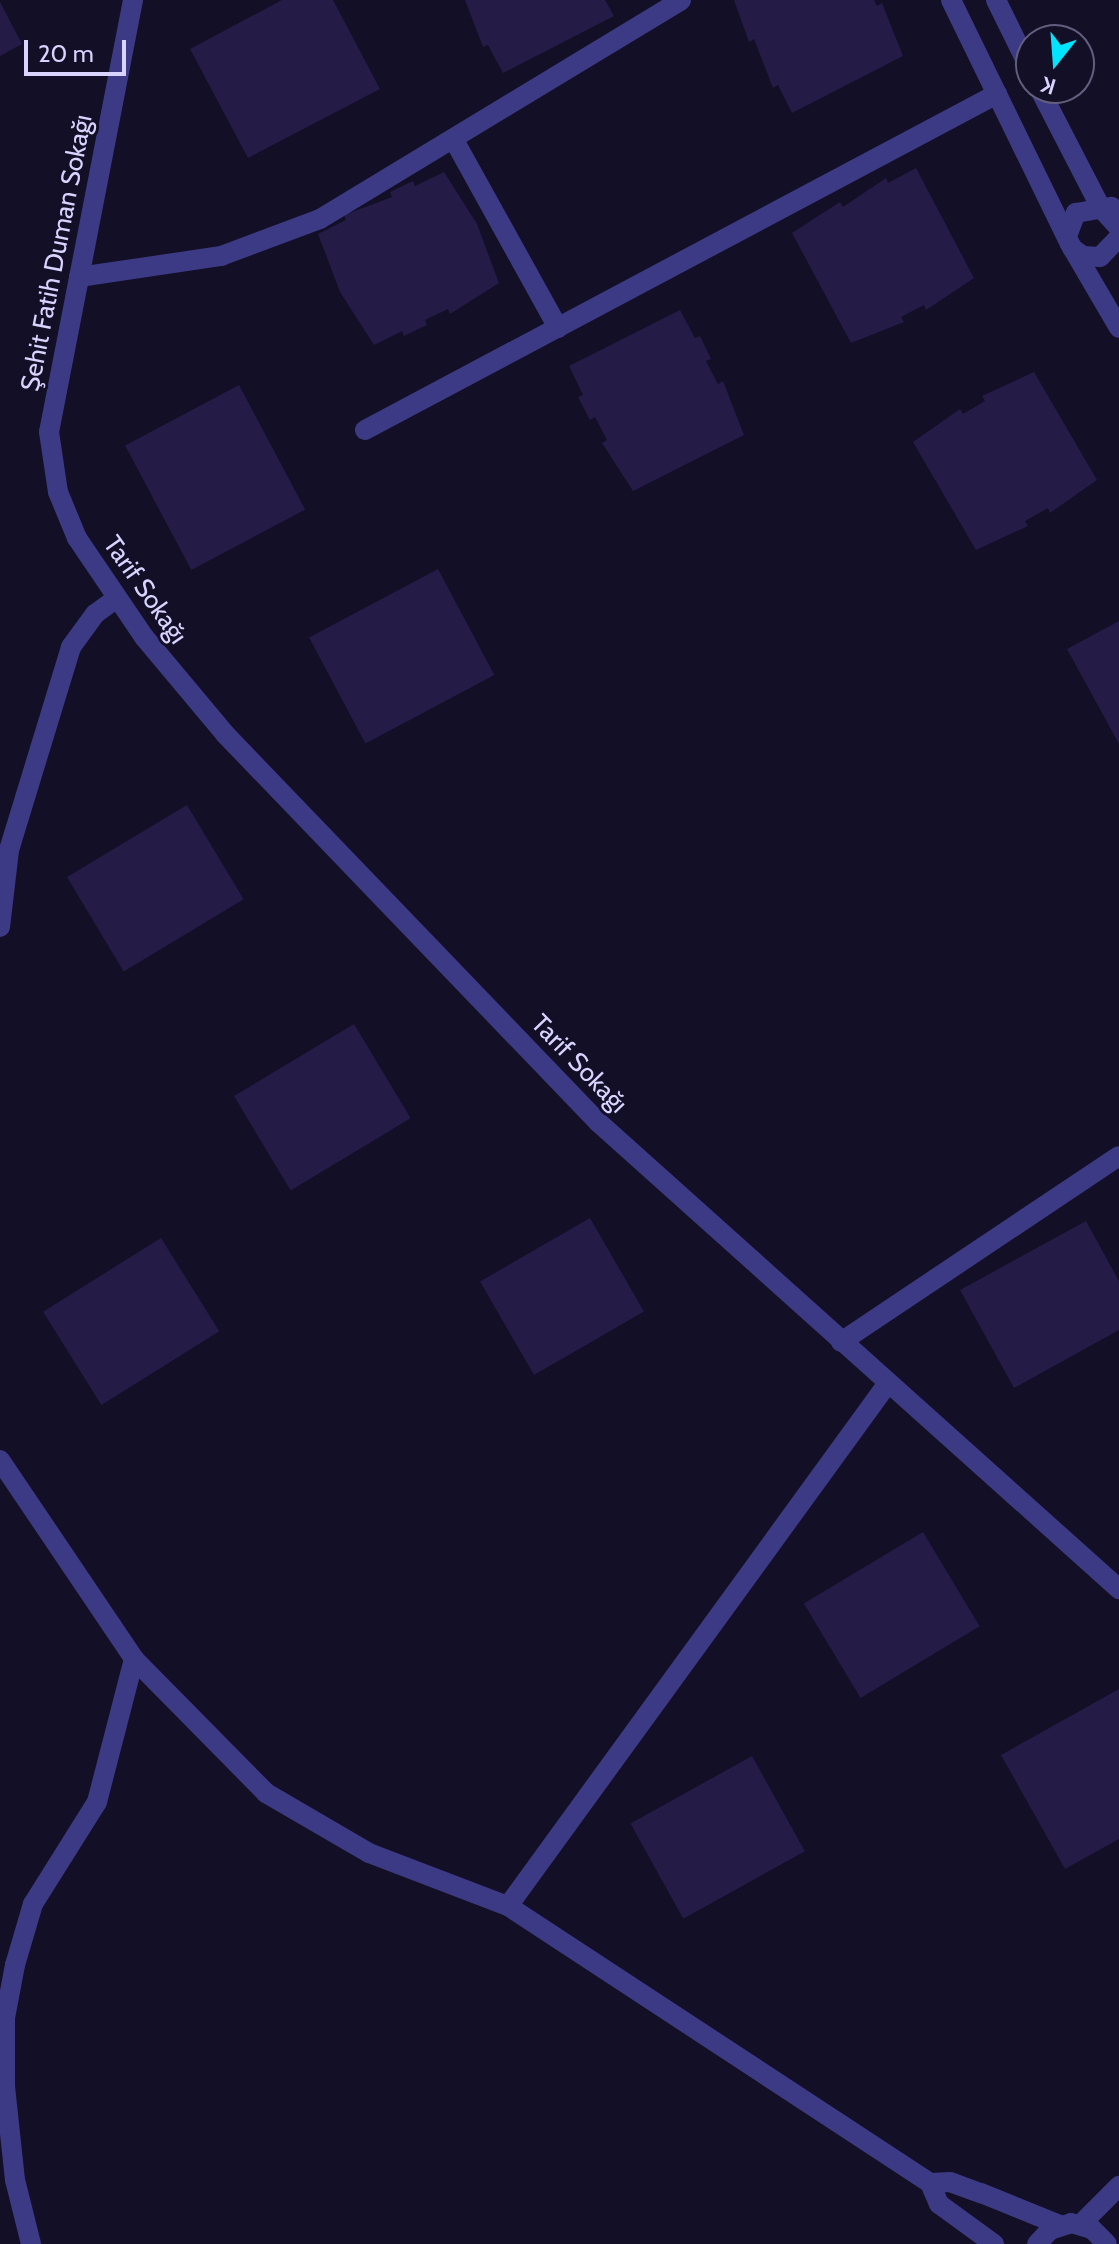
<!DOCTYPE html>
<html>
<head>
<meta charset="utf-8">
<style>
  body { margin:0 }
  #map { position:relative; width:1119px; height:2244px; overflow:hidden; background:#130f26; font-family:Cabin,sans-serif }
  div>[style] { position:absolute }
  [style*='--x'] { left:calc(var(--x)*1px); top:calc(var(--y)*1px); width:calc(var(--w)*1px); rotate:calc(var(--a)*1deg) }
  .building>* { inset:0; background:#241b47; transform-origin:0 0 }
  .minor>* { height:20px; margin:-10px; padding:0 10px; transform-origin:10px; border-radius:10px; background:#3d3a85 }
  span { translate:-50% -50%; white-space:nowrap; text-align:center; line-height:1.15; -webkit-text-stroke:6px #130f26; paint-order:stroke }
  .street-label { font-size:26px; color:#d9d4ff }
  .north { position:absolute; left:1015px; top:24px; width:80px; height:80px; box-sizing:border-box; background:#130f26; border:2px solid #625e7d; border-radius:50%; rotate:197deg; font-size:22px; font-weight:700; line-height:32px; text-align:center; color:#d9d4ff }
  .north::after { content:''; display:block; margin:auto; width:28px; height:36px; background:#00e5ff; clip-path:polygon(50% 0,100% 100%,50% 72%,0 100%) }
  .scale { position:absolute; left:24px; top:40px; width:102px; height:36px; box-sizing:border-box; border:4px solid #d9d4ff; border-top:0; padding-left:10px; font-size:24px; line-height:28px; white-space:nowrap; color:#d9d4ff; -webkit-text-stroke:6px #130f26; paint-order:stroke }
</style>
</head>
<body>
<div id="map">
  <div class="building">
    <div style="clip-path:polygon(282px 0,333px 0,380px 89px,248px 158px,190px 49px)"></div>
    <div style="clip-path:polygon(465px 0,605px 0,614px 16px,503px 73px,488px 45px,483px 47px)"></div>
    <div style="clip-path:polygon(734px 0,874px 0,877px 6px,882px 3px,903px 56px,792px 113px,778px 85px,773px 88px,754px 39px,749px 42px)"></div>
    <div style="clip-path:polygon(0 2px,22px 44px,0 56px)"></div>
    <div style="clip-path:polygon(916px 168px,974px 278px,926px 310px,924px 305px,901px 317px,904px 322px,851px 343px,792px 233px,840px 202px,843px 207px,886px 178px,888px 183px)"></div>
    <div style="clip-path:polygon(444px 172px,477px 224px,499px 283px,450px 314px,448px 309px,425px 320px,427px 325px,404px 336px,402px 331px,374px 345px,340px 292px,318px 234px,346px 220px,344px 215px,392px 197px,390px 192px,413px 181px,415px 186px)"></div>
    <div style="clip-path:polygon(680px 310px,695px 338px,700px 336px,711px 359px,706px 361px,718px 384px,723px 381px,744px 435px,633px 491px,602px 443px,607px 440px,595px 417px,590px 420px,578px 397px,583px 395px,569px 366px)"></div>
    <div style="clip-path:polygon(1034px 372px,1097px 480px,1050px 513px,1048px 508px,1025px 521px,1028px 526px,976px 550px,913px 442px,960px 409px,963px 414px,985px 401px,982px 396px)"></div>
    <div style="left:239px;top:385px;width:141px;height:129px;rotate:62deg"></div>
    <div style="left:438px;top:569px;width:120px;height:146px;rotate:62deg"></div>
    <div style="clip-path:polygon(1119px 621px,1119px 744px,1067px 649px)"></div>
    <div style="left:187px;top:805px;width:110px;height:140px;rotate:59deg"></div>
    <div style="left:354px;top:1024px;width:110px;height:140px;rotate:59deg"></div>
    <div style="left:590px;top:1218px;width:108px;height:127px;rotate:60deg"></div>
    <div style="clip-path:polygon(1086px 1221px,1119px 1281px,1119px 1330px,1014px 1388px,960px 1290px)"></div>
    <div style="left:161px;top:1238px;width:110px;height:139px;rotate:58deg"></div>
    <div style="left:923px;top:1532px;width:110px;height:139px;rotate:59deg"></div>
    <div style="clip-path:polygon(1119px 1689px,1119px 1839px,1065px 1869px,1001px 1755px)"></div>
    <div style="left:752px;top:1756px;width:109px;height:139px;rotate:61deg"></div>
  </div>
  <div class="minor">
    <div style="--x:133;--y:0;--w:440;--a:101"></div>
    <div style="--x:49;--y:432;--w:61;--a:81.5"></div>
    <div style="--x:58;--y:492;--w:50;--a:67.6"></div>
    <div style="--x:77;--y:538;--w:120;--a:55.9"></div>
    <div style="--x:144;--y:637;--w:126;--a:50.1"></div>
    <div style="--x:225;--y:734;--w:538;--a:46.13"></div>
    <div style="--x:598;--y:1122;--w:700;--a:41.87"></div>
    <div style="--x:951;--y:0;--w:271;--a:64"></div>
    <div style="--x:1070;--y:244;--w:97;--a:59.7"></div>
    <div style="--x:996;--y:0;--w:79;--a:63.8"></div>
    <div style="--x:1039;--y:88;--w:135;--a:62.7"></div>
    <div style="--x:1101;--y:208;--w:27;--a:48"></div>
    <div style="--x:454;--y:140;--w:215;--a:61"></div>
    <div style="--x:1067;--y:236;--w:25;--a:-69"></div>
    <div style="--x:1076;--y:213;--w:36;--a:-10"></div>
    <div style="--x:1072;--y:248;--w:14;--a:36"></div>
    <div style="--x:1083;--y:256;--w:17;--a:3"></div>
    <div style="--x:1100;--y:257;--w:28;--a:-46"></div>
    <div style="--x:79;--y:277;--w:144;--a:-8.4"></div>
    <div style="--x:221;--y:256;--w:106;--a:-20.5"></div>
    <div style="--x:320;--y:219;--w:422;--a:-31.2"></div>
    <div style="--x:365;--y:430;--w:716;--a:-28"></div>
    <div style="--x:0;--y:927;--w:78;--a:-83.3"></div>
    <div style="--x:9;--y:850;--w:212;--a:-73"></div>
    <div style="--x:71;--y:647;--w:41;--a:-54"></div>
    <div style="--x:95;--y:614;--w:26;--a:-36"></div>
    <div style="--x:841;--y:1342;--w:334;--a:-33.8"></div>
    <div style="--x:0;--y:1460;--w:240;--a:56"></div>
    <div style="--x:134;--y:1659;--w:188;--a:45.4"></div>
    <div style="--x:266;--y:1793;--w:119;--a:30.2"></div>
    <div style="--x:369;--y:1853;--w:149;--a:20.9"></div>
    <div style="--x:508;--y:1906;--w:505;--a:33.28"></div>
    <div style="--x:930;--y:2183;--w:23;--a:67"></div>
    <div style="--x:939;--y:2204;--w:68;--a:36"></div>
    <div style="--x:508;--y:1906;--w:646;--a:-54"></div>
    <div style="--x:930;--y:2183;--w:20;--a:-3"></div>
    <div style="--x:950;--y:2182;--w:33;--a:20"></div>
    <div style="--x:981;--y:2193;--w:85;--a:22.1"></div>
    <div style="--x:1081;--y:2224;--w:54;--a:-45"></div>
    <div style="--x:31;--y:2244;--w:66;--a:-104"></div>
    <div style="--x:15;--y:2180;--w:95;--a:-96.1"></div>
    <div style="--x:5;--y:2086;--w:68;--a:-90"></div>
    <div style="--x:5;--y:2018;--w:54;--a:-79.3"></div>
    <div style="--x:15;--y:1965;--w:64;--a:-73.6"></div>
    <div style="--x:33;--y:1904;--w:120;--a:-57.9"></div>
    <div style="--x:97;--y:1802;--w:148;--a:-75.5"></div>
    <div style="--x:1037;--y:2244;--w:19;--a:-47"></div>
    <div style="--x:1050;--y:2230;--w:22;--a:-18"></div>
    <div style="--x:1071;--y:2223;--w:22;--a:16"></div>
    <div style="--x:1092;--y:2229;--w:21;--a:45"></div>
  </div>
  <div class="street-label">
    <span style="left:57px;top:253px;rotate:-79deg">Şehit Fatih Duman Sokağı</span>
    <span style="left:145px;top:590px;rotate:55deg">Tarif Sokağı</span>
    <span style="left:579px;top:1064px;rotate:46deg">Tarif Sokağı</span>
  </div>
  <div class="north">K</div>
  <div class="scale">20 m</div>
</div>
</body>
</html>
